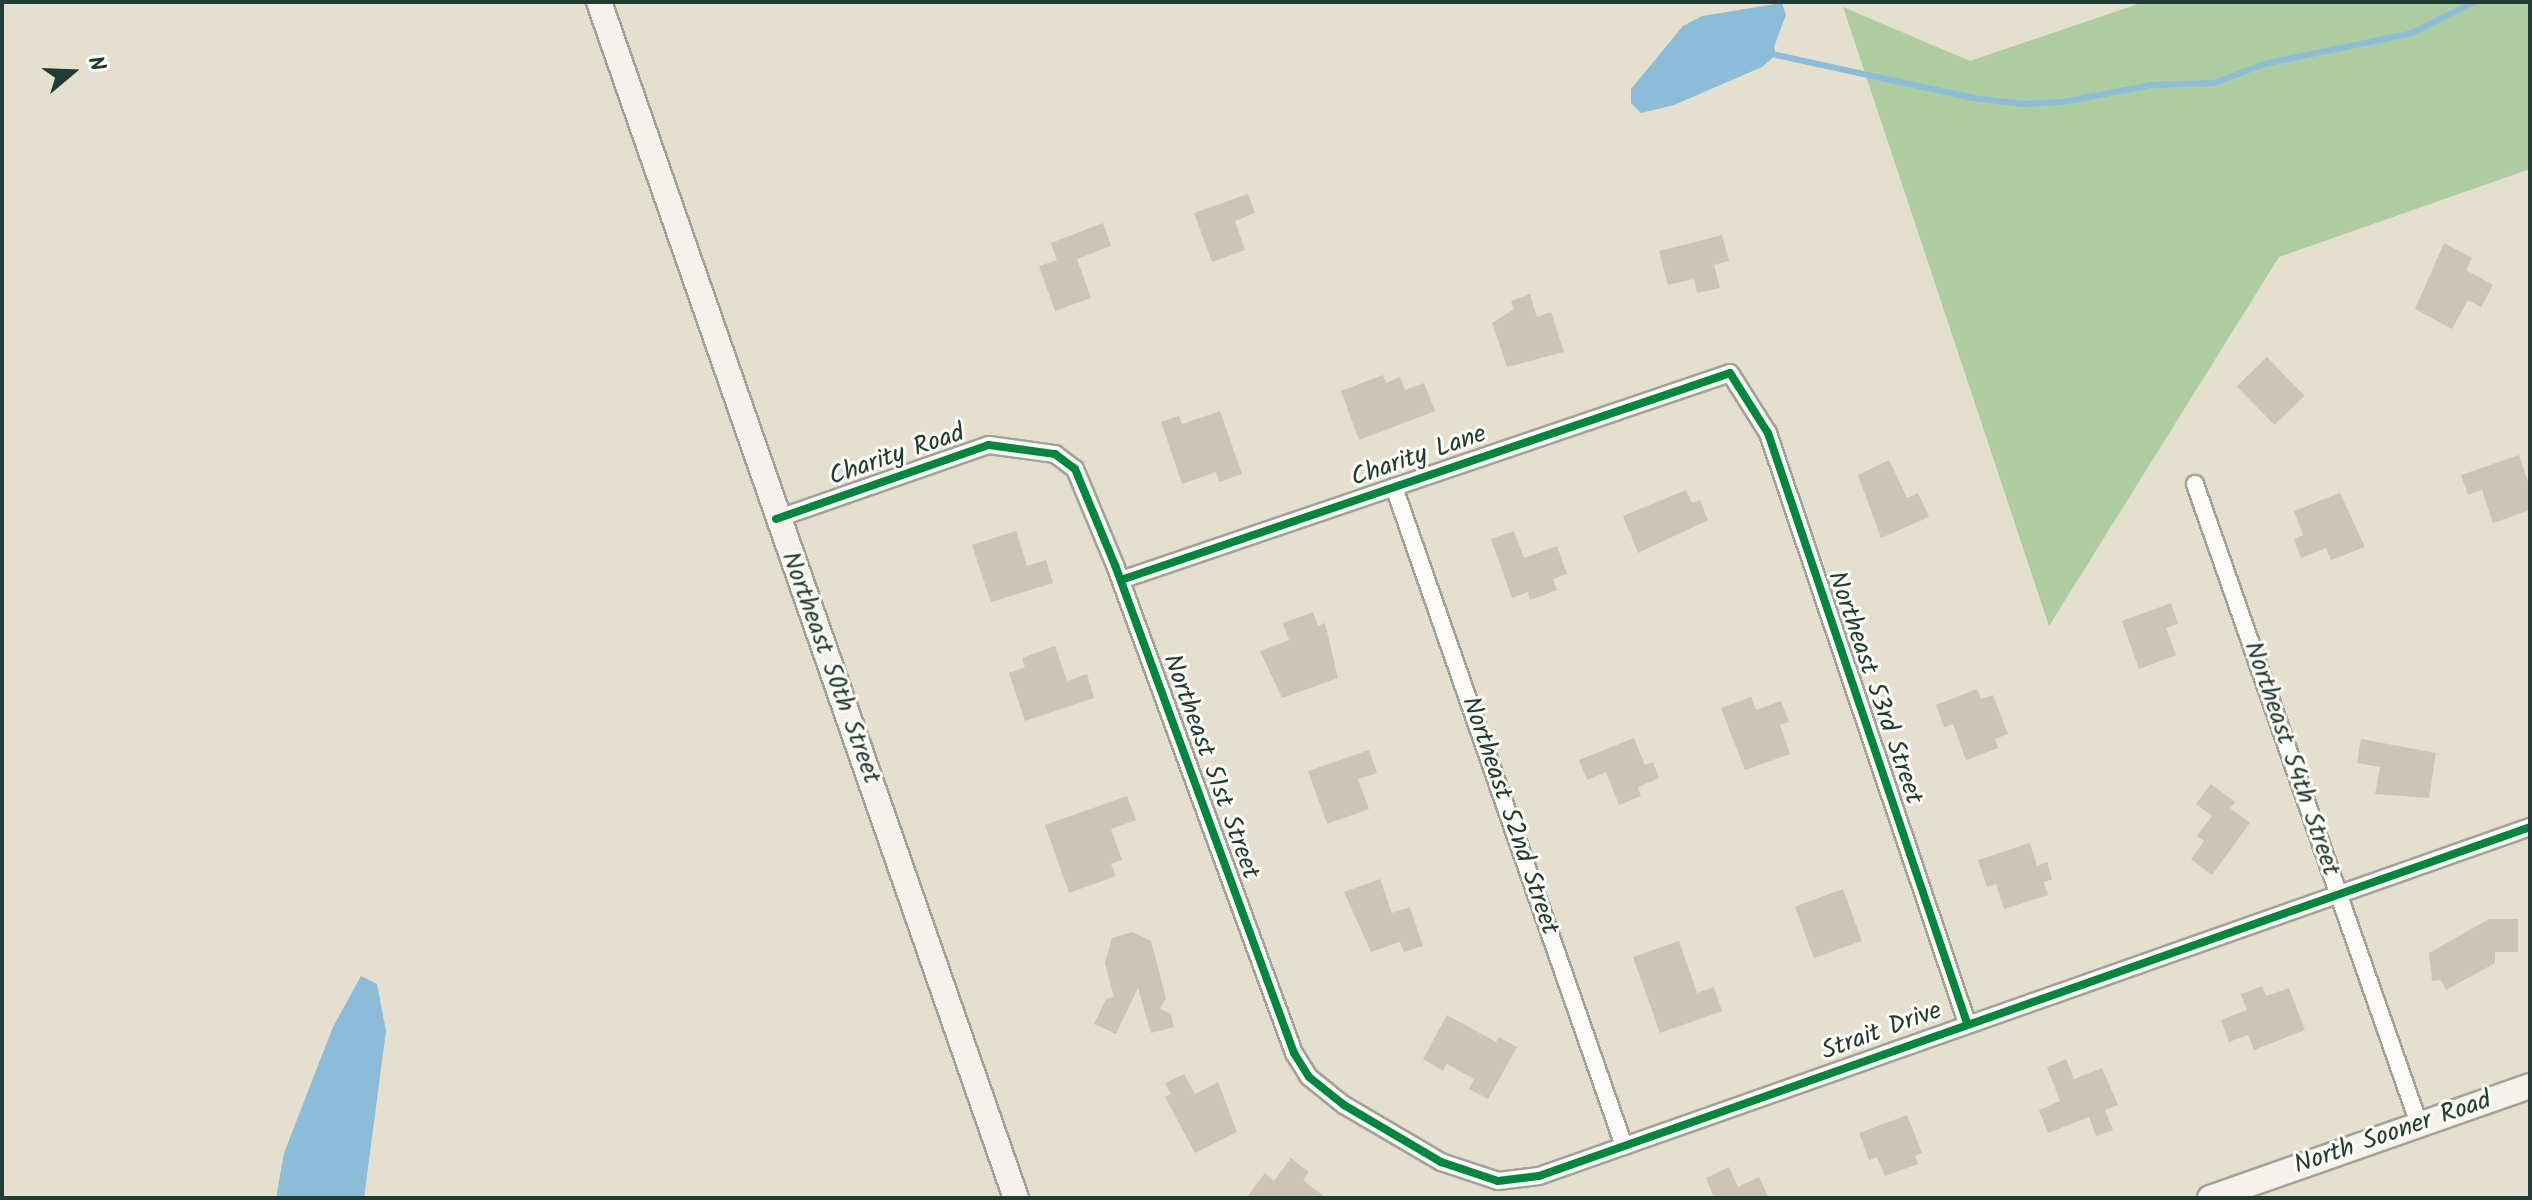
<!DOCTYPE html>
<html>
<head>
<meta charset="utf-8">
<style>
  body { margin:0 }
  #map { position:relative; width:2532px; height:1200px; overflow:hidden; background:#e5dfce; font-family:Kalam,sans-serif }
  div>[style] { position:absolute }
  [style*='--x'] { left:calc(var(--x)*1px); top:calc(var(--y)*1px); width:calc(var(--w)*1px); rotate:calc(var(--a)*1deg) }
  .forest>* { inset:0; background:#adcca0 }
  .water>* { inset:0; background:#8cbdd8 }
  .stream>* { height:6px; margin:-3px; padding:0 3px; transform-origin:3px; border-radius:3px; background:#8cbdd8 }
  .building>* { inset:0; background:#cdc4b4; transform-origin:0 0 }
  .roads { filter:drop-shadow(2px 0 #a2a398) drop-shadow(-2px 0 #a2a398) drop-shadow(0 2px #a2a398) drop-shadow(0 -2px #a2a398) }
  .street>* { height:16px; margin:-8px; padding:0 8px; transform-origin:8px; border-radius:8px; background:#fbfaf8 }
  .secondary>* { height:24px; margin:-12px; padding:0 12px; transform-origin:12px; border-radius:12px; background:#f5f2ed }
  .cycleway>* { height:8px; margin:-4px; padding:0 4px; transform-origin:4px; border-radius:4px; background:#00873e }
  span { translate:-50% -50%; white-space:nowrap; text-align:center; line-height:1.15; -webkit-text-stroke:6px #fdfcf7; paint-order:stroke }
  .street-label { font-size:26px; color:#1f3d34 }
  .frame { position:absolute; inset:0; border:4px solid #1f3d34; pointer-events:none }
  .north { position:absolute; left:32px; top:32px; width:80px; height:80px; -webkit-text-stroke:6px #fdfcf7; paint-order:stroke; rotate:71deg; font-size:22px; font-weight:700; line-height:32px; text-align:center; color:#1f3d34 }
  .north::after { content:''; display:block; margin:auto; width:28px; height:36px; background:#1f3d34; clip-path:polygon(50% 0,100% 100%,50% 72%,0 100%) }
</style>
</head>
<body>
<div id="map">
  <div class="forest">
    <div style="clip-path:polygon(2144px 2px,2530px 2px,2530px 169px,2279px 257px,2049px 626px,1843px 7px,1970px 61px)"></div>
  </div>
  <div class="water">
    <div style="clip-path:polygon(1782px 3px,1786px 15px,1774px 47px,1776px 55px,1762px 67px,1674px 105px,1641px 113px,1631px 103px,1631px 89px,1683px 26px,1702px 16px)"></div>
    <div style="clip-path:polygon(361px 976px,377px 984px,386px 1031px,364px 1198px,276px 1198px,284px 1153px,333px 1027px)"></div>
  </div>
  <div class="stream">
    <div style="--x:1776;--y:55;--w:202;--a:12.3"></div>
    <div style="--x:1973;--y:98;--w:51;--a:6.7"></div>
    <div style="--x:2024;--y:104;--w:39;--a:-3"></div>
    <div style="--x:2063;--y:102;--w:90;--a:-10.9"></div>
    <div style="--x:2151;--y:85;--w:63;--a:-1.8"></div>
    <div style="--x:2214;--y:83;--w:53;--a:-20.8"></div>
    <div style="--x:2264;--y:64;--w:151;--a:-11.8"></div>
    <div style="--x:2412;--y:33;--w:69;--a:-26.6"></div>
  </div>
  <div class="building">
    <div style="clip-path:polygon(1248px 194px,1255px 213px,1235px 221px,1245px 250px,1212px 262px,1194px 213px)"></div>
    <div style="clip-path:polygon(1103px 223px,1111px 246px,1077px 259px,1091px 298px,1055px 311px,1039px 266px,1057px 260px,1051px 243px)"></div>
    <div style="clip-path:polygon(1722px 235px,1729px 261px,1714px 265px,1720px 288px,1697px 293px,1694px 279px,1668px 285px,1659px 251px)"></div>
    <div style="clip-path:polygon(2444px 243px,2472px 258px,2466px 270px,2493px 285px,2481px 307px,2468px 300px,2452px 329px,2415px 309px)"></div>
    <div style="clip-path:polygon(1530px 294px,1537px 317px,1551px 312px,1564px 352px,1507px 367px,1492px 323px,1514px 309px,1511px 301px)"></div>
    <div style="left:2267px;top:357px;width:54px;height:42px;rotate:46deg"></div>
    <div style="clip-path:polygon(1383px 375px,1386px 383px,1400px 377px,1405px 390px,1424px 383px,1435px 411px,1359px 440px,1341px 391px)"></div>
    <div style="clip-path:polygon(1220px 411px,1242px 474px,1219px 482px,1216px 472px,1182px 484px,1161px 422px,1179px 416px,1182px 424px)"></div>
    <div style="clip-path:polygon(2519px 455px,2530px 487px,2530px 510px,2493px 523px,2482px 490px,2468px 495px,2461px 475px)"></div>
    <div style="clip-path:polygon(1889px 460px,1907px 498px,1918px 493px,1929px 517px,1881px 538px,1858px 475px)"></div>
    <div style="clip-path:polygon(1686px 490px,1692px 503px,1700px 500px,1708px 520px,1638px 553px,1623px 516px)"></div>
    <div style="clip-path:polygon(2340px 493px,2365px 547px,2331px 560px,2326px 548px,2301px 558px,2294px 539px,2303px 535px,2294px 511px)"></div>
    <div style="clip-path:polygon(1016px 531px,1027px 566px,1046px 560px,1053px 583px,991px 602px,972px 545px)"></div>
    <div style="clip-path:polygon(1514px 531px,1524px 558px,1557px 546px,1567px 574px,1553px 579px,1557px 590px,1530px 600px,1528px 592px,1512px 598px,1491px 539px)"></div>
    <div style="clip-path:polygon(2171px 603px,2178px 624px,2166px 628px,2176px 655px,2139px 669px,2122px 621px)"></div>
    <div style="clip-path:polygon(1313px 612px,1318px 626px,1325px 623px,1338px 678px,1282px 698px,1260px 651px,1289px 640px,1283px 623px)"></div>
    <div style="clip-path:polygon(1055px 646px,1067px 681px,1087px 674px,1094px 698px,1025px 721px,1009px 673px,1025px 667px,1022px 658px)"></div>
    <div style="clip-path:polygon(1977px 689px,1981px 699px,1993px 695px,2008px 734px,1995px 739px,1998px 748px,1966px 760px,1953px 724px,1944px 727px,1936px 705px)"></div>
    <div style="clip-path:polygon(1751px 697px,1756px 710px,1781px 701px,1789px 722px,1780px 725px,1790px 754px,1745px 770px,1721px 708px)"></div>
    <div style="clip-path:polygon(1634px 738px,1645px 765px,1653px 762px,1659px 778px,1638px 787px,1641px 796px,1619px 805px,1606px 772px,1587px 780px,1579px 760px)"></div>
    <div style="clip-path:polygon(2361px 739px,2436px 753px,2429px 798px,2375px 794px,2380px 767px,2357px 763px)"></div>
    <div style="clip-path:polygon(1369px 750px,1377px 773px,1358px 779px,1369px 809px,1327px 824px,1308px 771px)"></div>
    <div style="clip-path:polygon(2211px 784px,2235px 802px,2230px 808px,2250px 823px,2212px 875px,2191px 859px,2204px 841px,2197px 836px,2212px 816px,2196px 804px)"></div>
    <div style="clip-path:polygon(1127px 796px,1136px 820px,1111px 829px,1122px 860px,1111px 864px,1116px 876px,1069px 893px,1045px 825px)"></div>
    <div style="clip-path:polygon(2030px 843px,2037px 866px,2047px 862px,2052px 879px,2044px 882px,2048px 895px,2004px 909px,1996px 884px,1987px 887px,1978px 860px)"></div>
    <div style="clip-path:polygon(1380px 879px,1392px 913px,1410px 907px,1423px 946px,1404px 952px,1400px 942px,1371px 952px,1344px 892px)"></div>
    <div style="left:1843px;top:889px;width:55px;height:51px;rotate:70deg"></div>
    <div style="clip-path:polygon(2489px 919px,2518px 919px,2518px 952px,2495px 952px,2495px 963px,2446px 990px,2441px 980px,2432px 981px,2429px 953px)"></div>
    <div style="clip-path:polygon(1132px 932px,1151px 941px,1166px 998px,1160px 1009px,1171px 1014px,1174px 1027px,1151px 1033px,1138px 988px,1116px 1034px,1094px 1024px,1106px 999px,1114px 997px,1105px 963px,1112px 938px)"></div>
    <div style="clip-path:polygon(1679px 941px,1697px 993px,1714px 987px,1722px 1011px,1660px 1033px,1633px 957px)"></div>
    <div style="clip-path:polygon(2262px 986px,2266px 996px,2289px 988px,2305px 1030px,2254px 1050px,2248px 1035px,2229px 1042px,2221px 1020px,2247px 1010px,2241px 994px)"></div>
    <div style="clip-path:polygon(1447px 1015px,1496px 1042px,1499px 1037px,1517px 1047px,1488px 1099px,1469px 1089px,1474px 1079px,1447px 1064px,1443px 1071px,1423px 1059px)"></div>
    <div style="clip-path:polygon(2066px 1059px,2074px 1079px,2102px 1068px,2118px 1105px,2105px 1110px,2113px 1130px,2096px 1136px,2089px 1117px,2048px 1133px,2039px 1110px,2060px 1101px,2047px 1067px)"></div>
    <div style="clip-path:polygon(1184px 1074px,1195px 1094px,1218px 1082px,1237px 1132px,1195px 1153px,1165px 1097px,1171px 1094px,1165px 1083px)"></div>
    <div style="clip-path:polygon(1907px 1115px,1922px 1153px,1915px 1156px,1918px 1164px,1885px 1176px,1877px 1157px,1869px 1160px,1859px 1133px)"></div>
    <div style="clip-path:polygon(1291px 1158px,1309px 1172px,1303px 1180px,1326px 1198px,1246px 1198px,1265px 1173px,1274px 1181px)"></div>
    <div style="clip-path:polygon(1729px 1167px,1738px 1187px,1759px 1177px,1769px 1198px,1714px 1198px,1706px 1178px)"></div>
  </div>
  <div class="roads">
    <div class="street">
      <div style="--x:2195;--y:484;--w:678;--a:70.71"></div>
      <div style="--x:1394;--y:487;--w:698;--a:70.76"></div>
      <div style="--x:776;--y:519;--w:225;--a:-19.2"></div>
      <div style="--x:989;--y:445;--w:67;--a:7.8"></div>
      <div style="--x:1055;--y:454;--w:25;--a:37"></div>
      <div style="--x:1075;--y:469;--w:104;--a:67.4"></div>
      <div style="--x:1115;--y:565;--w:520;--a:69.86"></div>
      <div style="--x:1294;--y:1053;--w:28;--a:58"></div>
      <div style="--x:1309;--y:1077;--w:45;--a:38.7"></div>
      <div style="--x:1344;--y:1105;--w:113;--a:30.4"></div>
      <div style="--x:1441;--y:1162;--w:60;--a:18.4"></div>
      <div style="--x:1498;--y:1181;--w:41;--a:-7"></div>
      <div style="--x:1539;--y:1176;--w:1051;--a:-19.4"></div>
      <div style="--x:1121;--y:580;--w:643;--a:-18.77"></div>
      <div style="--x:1730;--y:373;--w:71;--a:57.7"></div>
      <div style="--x:1768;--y:433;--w:623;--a:71.36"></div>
    </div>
    <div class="secondary">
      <div style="--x:599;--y:2;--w:1267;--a:70.78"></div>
      <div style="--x:2210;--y:1198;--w:339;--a:-19.3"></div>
    </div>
  </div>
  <div class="cycleway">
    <div style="--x:776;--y:519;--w:225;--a:-19.2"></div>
    <div style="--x:989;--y:445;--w:67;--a:7.8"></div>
    <div style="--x:1055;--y:454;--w:25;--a:37"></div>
    <div style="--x:1075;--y:469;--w:104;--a:67.4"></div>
    <div style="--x:1115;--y:565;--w:520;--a:69.86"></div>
    <div style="--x:1294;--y:1053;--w:28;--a:58"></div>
    <div style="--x:1309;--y:1077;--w:45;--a:38.7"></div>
    <div style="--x:1344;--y:1105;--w:113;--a:30.4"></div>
    <div style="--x:1441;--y:1162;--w:60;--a:18.4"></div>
    <div style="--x:1498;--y:1181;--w:41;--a:-7"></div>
    <div style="--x:1539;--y:1176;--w:1051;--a:-19.4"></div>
    <div style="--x:1121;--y:580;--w:643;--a:-18.77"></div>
    <div style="--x:1730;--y:373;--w:71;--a:57.7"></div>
    <div style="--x:1768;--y:433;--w:623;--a:71.36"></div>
  </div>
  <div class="street-label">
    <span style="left:897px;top:456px;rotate:-19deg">Charity Road</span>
    <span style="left:1419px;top:457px;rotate:-19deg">Charity Lane</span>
    <span style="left:830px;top:668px;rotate:70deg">Northeast 50th Street</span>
    <span style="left:1874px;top:688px;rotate:71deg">Northeast 53rd Street</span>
    <span style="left:2291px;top:759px;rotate:71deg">Northeast 54th Street</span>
    <span style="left:1210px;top:767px;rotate:70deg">Northeast 51st Street</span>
    <span style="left:1509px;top:816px;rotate:71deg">Northeast 52nd Street</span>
    <span style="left:1882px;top:1032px;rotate:-20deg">Strait Drive</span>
    <span style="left:2393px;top:1134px;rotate:-19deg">North Sooner Road</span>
  </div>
  <div class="frame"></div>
  <div class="north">N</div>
</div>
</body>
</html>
